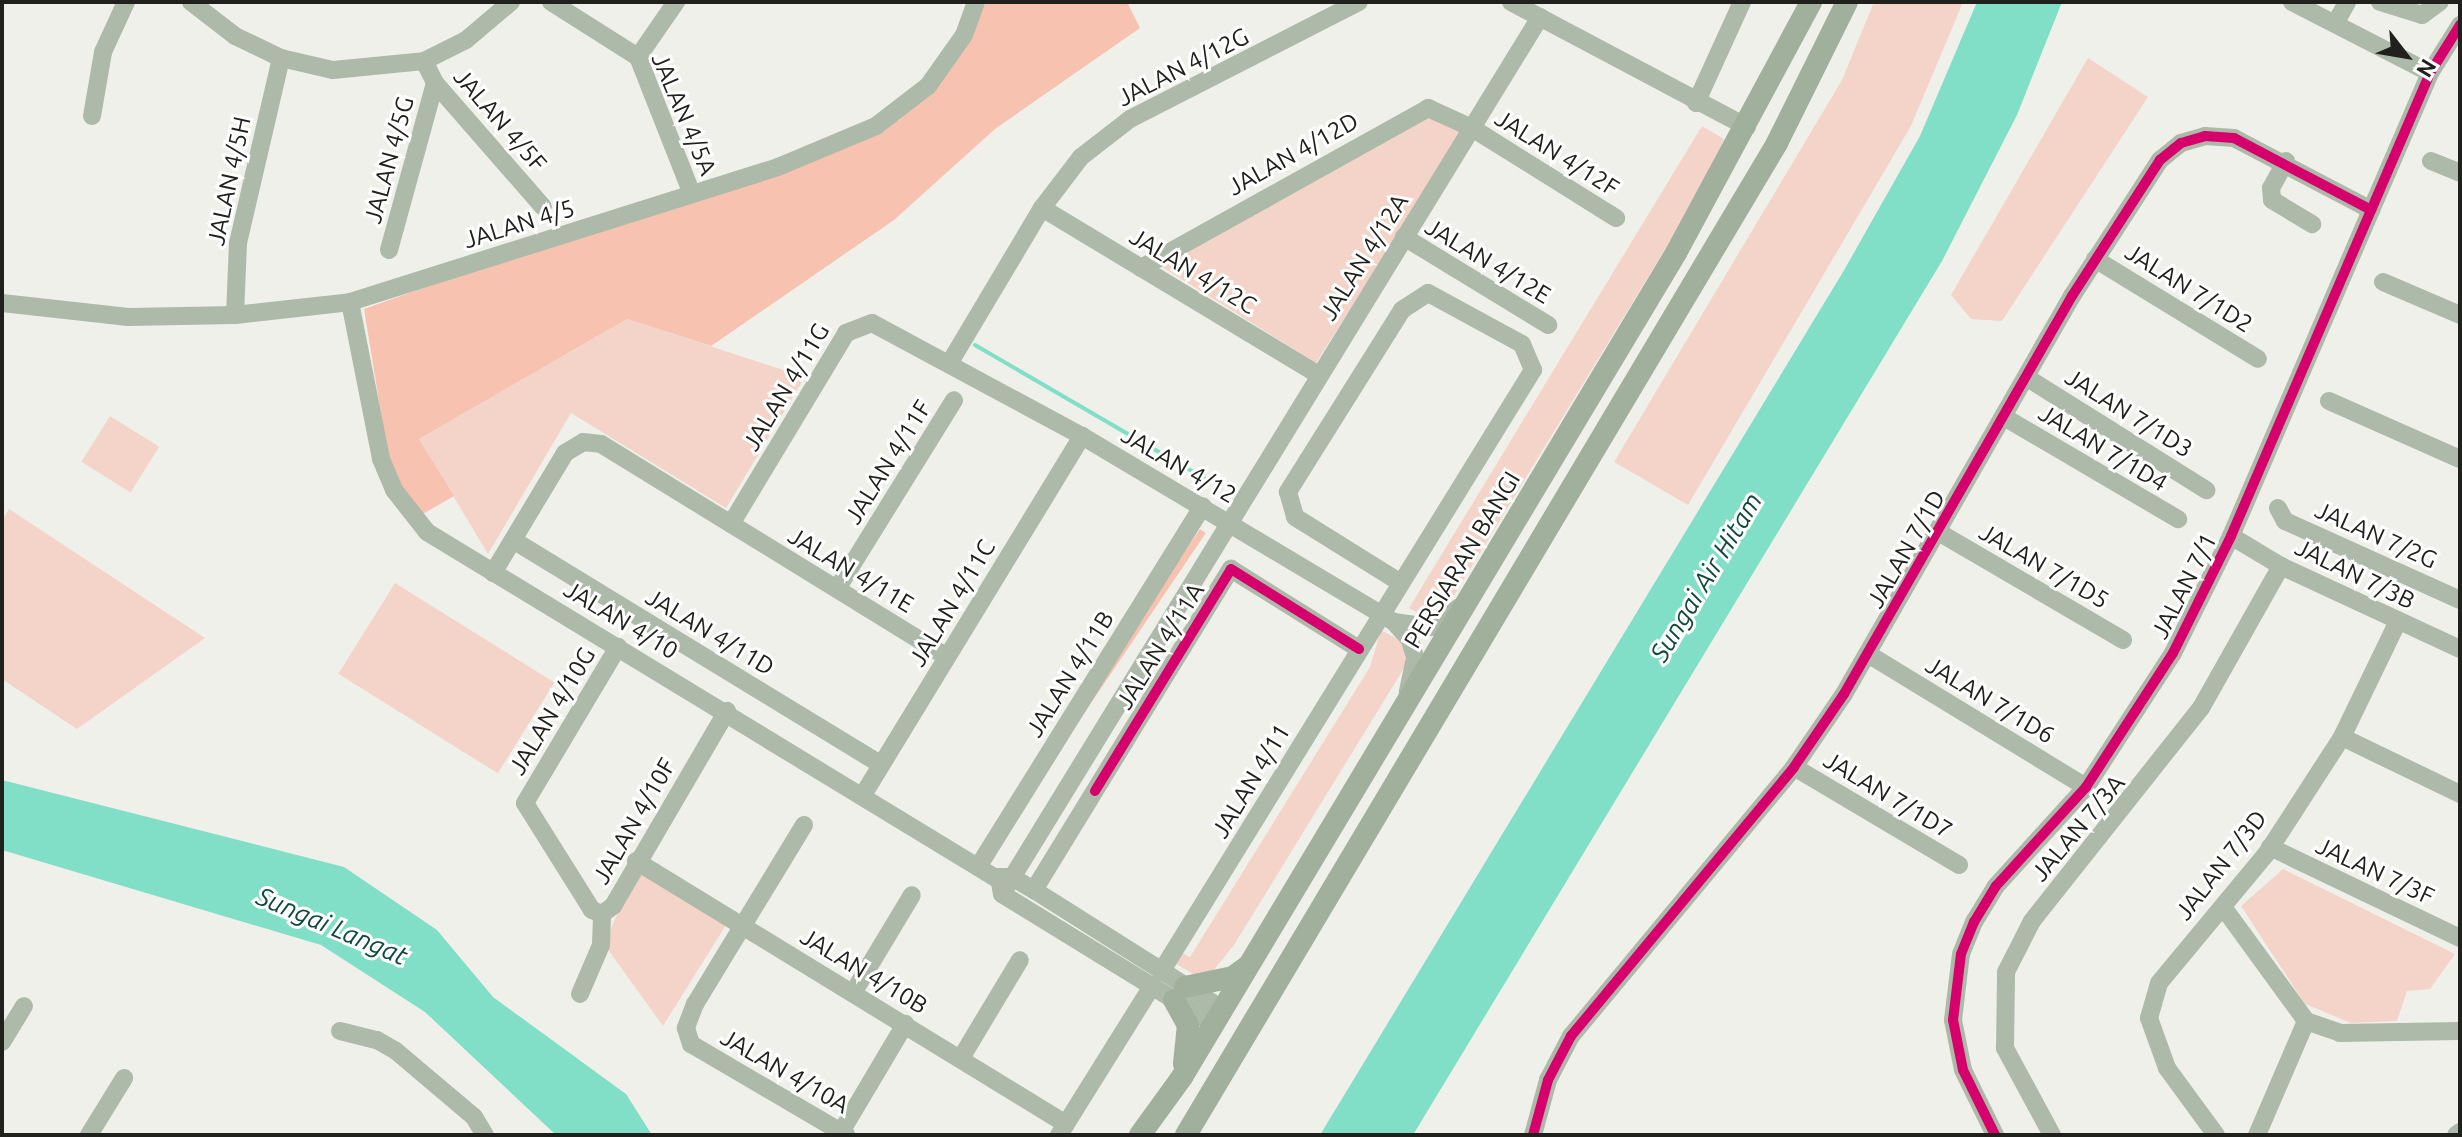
<!DOCTYPE html>
<html>
<head>
<meta charset="utf-8">
<style>
  body { margin:0 }
  #map { position:relative; width:2462px; height:1137px; overflow:hidden; background:#f0f0eb; font-family:Ubuntu,sans-serif }
  div>[style] { position:absolute }
  [style*='--x'] { left:calc(var(--x)*1px); top:calc(var(--y)*1px); width:calc(var(--w)*1px); rotate:calc(var(--a)*1deg) }
  .green>* { inset:0; background:#f4d4c8; transform-origin:0 0 }
  .forest>* { inset:0; background:#f7c2af; transform-origin:0 0 }
  .water>* { inset:0; background:#81dec7 }
  .stream>* { height:4px; margin:-2px; padding:0 2px; transform-origin:2px; border-radius:2px; background:#81dec7 }
  .minor>* { height:18px; margin:-9px; padding:0 9px; transform-origin:9px; border-radius:9px; background:#adbaaa }
  .major>* { height:22px; margin:-11px; padding:0 11px; transform-origin:11px; border-radius:11px; background:#a1b09d }
  .cycleway>* { height:10px; margin:-5px; padding:0 5px; transform-origin:5px; border-radius:5px; background:#d6006c }
  span { translate:-50% -50%; white-space:nowrap; text-align:center; line-height:1.15; -webkit-text-stroke:6px #fff; paint-order:stroke }
  .street-label { font-size:24px; color:#20201c }
  .water-label { font-size:26px; color:#10493c; font-style:italic }
  .frame { position:absolute; inset:0; border:4px solid #20201c; pointer-events:none }
  .north { position:absolute; left:2366px; top:16px; width:80px; height:80px; -webkit-text-stroke:6px #fff; paint-order:stroke; rotate:121deg; font-size:22px; font-weight:700; line-height:32px; text-align:center; color:#20201c }
  .north::after { content:''; display:block; margin:auto; width:28px; height:36px; background:#20201c; clip-path:polygon(50% 0,100% 100%,50% 72%,0 100%) }
</style>
</head>
<body>
<div id="map">
  <div class="green">
    <div style="clip-path:polygon(1874px 2px,1963px 2px,1911px 126px,1688px 505px,1614px 462px,1842px 80px)"></div>
    <div style="clip-path:polygon(2088px 58px,2148px 97px,2002px 321px,1971px 319px,1951px 295px)"></div>
    <div style="clip-path:polygon(1431px 116px,1464px 130px,1316px 363px,1159px 265px)"></div>
    <div style="clip-path:polygon(1702px 126px,1724px 139px,1709px 177px,1452px 599px,1430px 620px,1409px 608px)"></div>
    <div style="clip-path:polygon(627px 319px,805px 377px,726px 508px,571px 413px,488px 554px,419px 439px)"></div>
    <div style="left:110px;top:416px;width:58px;height:54px;rotate:32deg"></div>
    <div style="clip-path:polygon(9px 509px,205px 638px,77px 729px,2px 679px,2px 521px)"></div>
    <div style="left:395px;top:583px;width:188px;height:107px;rotate:32deg"></div>
    <div style="clip-path:polygon(1381px 630px,1403px 642px,1406px 665px,1234px 945px,1213px 971px,1195px 975px,1176px 964px,1182px 953px,1190px 957px,1370px 667px)"></div>
    <div style="clip-path:polygon(2283px 869px,2455px 954px,2430px 989px,2407px 991px,2397px 1021px,2351px 1023px,2305px 1004px,2241px 906px)"></div>
    <div style="clip-path:polygon(637px 870px,726px 925px,663px 1026px,604px 944px)"></div>
  </div>
  <div class="forest">
    <div style="clip-path:polygon(986px 2px,1127px 2px,1140px 28px,995px 129px,894px 220px,711px 346px,627px 319px,419px 439px,454px 496px,421px 515px,399px 488px,388px 456px,364px 309px,899px 120px,948px 73px)"></div>
    <div style="left:1200px;top:529px;width:7px;height:388px;rotate:34deg"></div>
  </div>
  <div class="water">
    <div style="clip-path:polygon(1977px 2px,2062px 2px,2017px 115px,1942px 261px,1413px 1135px,1320px 1135px,1843px 272px,1920px 136px)"></div>
    <div style="clip-path:polygon(2px 780px,344px 867px,437px 930px,493px 997px,626px 1094px,652px 1135px,556px 1135px,425px 1012px,321px 945px,2px 850px)"></div>
  </div>
  <div class="stream">
    <div style="--x:975;--y:345;--w:272;--a:30.2"></div>
  </div>
  <div class="minor">
    <div style="--x:191;--y:2;--w:56;--a:37.7"></div>
    <div style="--x:235;--y:36;--w:51;--a:25.6"></div>
    <div style="--x:281;--y:58;--w:53;--a:13"></div>
    <div style="--x:333;--y:70;--w:91;--a:-5.6"></div>
    <div style="--x:424;--y:61;--w:47;--a:-26.6"></div>
    <div style="--x:466;--y:40;--w:59;--a:-40.2"></div>
    <div style="--x:551;--y:2;--w:103;--a:32.3"></div>
    <div style="--x:638;--y:57;--w:147;--a:68.5"></div>
    <div style="--x:1511;--y:2;--w:267;--a:27.9"></div>
    <div style="--x:2292;--y:2;--w:155;--a:27.2"></div>
    <div style="--x:2380;--y:2;--w:44;--a:17.2"></div>
    <div style="--x:2422;--y:15;--w:22;--a:-36"></div>
    <div style="--x:2335;--y:24;--w:25;--a:-61"></div>
    <div style="--x:638;--y:57;--w:67;--a:-55.4"></div>
    <div style="--x:424;--y:61;--w:25;--a:63"></div>
    <div style="--x:435;--y:83;--w:164;--a:48.9"></div>
    <div style="--x:1696;--y:103;--w:111;--a:-65.5"></div>
    <div style="--x:92;--y:116;--w:65;--a:-80.2"></div>
    <div style="--x:103;--y:52;--w:55;--a:-65.3"></div>
    <div style="--x:2286;--y:161;--w:31;--a:119"></div>
    <div style="--x:2271;--y:188;--w:12;--a:85"></div>
    <div style="--x:2272;--y:200;--w:47;--a:31"></div>
    <div style="--x:2431;--y:161;--w:31;--a:22"></div>
    <div style="--x:1042;--y:208;--w:323;--a:31.1"></div>
    <div style="--x:1404;--y:237;--w:169;--a:31.4"></div>
    <div style="--x:389;--y:250;--w:173;--a:-74.6"></div>
    <div style="--x:2095;--y:259;--w:191;--a:31.5"></div>
    <div style="--x:1141;--y:268;--w:329;--a:-29.1"></div>
    <div style="--x:1428;--y:108;--w:48;--a:24.4"></div>
    <div style="--x:1472;--y:128;--w:170;--a:32"></div>
    <div style="--x:2383;--y:282;--w:84;--a:23.2"></div>
    <div style="--x:350;--y:302;--w:160;--a:78.8"></div>
    <div style="--x:381;--y:459;--w:34;--a:67"></div>
    <div style="--x:394;--y:490;--w:53;--a:51.8"></div>
    <div style="--x:427;--y:532;--w:664;--a:31.32"></div>
    <div style="--x:994;--y:877;--w:18;--a:0"></div>
    <div style="--x:1012;--y:877;--w:26;--a:31"></div>
    <div style="--x:1034;--y:890;--w:222;--a:32.3"></div>
    <div style="--x:2;--y:303;--w:127;--a:6.3"></div>
    <div style="--x:128;--y:317;--w:107;--a:-1.1"></div>
    <div style="--x:235;--y:315;--w:116;--a:-6.4"></div>
    <div style="--x:350;--y:302;--w:449;--a:-17.5"></div>
    <div style="--x:778;--y:167;--w:106;--a:-22.7"></div>
    <div style="--x:876;--y:126;--w:66;--a:-37.6"></div>
    <div style="--x:928;--y:86;--w:62;--a:-54.8"></div>
    <div style="--x:964;--y:35;--w:35;--a:-70"></div>
    <div style="--x:235;--y:315;--w:72;--a:-87.6"></div>
    <div style="--x:238;--y:243;--w:190;--a:-76.9"></div>
    <div style="--x:949;--y:364;--w:182;--a:-59.2"></div>
    <div style="--x:1042;--y:208;--w:64;--a:-52.6"></div>
    <div style="--x:1081;--y:157;--w:62;--a:-37.8"></div>
    <div style="--x:1130;--y:119;--w:257;--a:-27.1"></div>
    <div style="--x:2026;--y:377;--w:213;--a:32.1"></div>
    <div style="--x:2329;--y:401;--w:143;--a:23.9"></div>
    <div style="--x:2004;--y:417;--w:202;--a:30.4"></div>
    <div style="--x:2278;--y:508;--w:15;--a:62"></div>
    <div style="--x:2285;--y:521;--w:192;--a:24.3"></div>
    <div style="--x:731;--y:524;--w:223;--a:-58.9"></div>
    <div style="--x:846;--y:333;--w:28;--a:-21"></div>
    <div style="--x:872;--y:323;--w:238;--a:28.3"></div>
    <div style="--x:1082;--y:436;--w:363;--a:30.8"></div>
    <div style="--x:1394;--y:622;--w:24;--a:48"></div>
    <div style="--x:1410;--y:640;--w:19;--a:74"></div>
    <div style="--x:1415;--y:658;--w:35;--a:102"></div>
    <div style="--x:1940;--y:533;--w:212;--a:30.3"></div>
    <div style="--x:2231;--y:536;--w:58;--a:31"></div>
    <div style="--x:2281;--y:566;--w:197;--a:24.9"></div>
    <div style="--x:513;--y:540;--w:431;--a:31.4"></div>
    <div style="--x:493;--y:573;--w:140;--a:-59"></div>
    <div style="--x:565;--y:453;--w:21;--a:-31"></div>
    <div style="--x:583;--y:442;--w:18;--a:6"></div>
    <div style="--x:601;--y:444;--w:406;--a:31.6"></div>
    <div style="--x:837;--y:589;--w:222;--a:-58.2"></div>
    <div style="--x:1394;--y:622;--w:37;--a:8"></div>
    <div style="--x:1431;--y:627;--w:35;--a:-35"></div>
    <div style="--x:1868;--y:654;--w:255;--a:31.4"></div>
    <div style="--x:2342;--y:737;--w:131;--a:25.8"></div>
    <div style="--x:1794;--y:767;--w:192;--a:30.7"></div>
    <div style="--x:863;--y:795;--w:421;--a:-58.6"></div>
    <div style="--x:804;--y:825;--w:210;--a:121.3"></div>
    <div style="--x:695;--y:1004;--w:26;--a:111"></div>
    <div style="--x:686;--y:1028;--w:17;--a:73"></div>
    <div style="--x:691;--y:1044;--w:180;--a:30.4"></div>
    <div style="--x:2270;--y:847;--w:211;--a:25.6"></div>
    <div style="--x:636;--y:861;--w:504;--a:31.45"></div>
    <div style="--x:978;--y:867;--w:425;--a:-58.1"></div>
    <div style="--x:1000;--y:883;--w:11;--a:80"></div>
    <div style="--x:1002;--y:894;--w:248;--a:31.6"></div>
    <div style="--x:1034;--y:890;--w:377;--a:-58.5"></div>
    <div style="--x:1231;--y:569;--w:151;--a:32"></div>
    <div style="--x:1002;--y:894;--w:1029;--a:-58.47"></div>
    <div style="--x:2223;--y:907;--w:141;--a:53.9"></div>
    <div style="--x:2306;--y:1021;--w:36;--a:19"></div>
    <div style="--x:2340;--y:1033;--w:120;--a:-1"></div>
    <div style="--x:602;--y:914;--w:11;--a:-158"></div>
    <div style="--x:592;--y:910;--w:126;--a:-122.1"></div>
    <div style="--x:525;--y:803;--w:182;--a:-59.2"></div>
    <div style="--x:602;--y:914;--w:14;--a:-36"></div>
    <div style="--x:613;--y:906;--w:226;--a:-59.7"></div>
    <div style="--x:1161;--y:972;--w:708;--a:-58.29"></div>
    <div style="--x:1533;--y:370;--w:28;--a:-113"></div>
    <div style="--x:1522;--y:344;--w:107;--a:-151.5"></div>
    <div style="--x:1428;--y:293;--w:31;--a:147"></div>
    <div style="--x:1402;--y:310;--w:215;--a:122.1"></div>
    <div style="--x:1288;--y:492;--w:26;--a:74"></div>
    <div style="--x:1295;--y:517;--w:125;--a:31.9"></div>
    <div style="--x:853;--y:993;--w:114;--a:-59"></div>
    <div style="--x:580;--y:994;--w:53;--a:-66.8"></div>
    <div style="--x:601;--y:945;--w:31;--a:-88"></div>
    <div style="--x:340;--y:1031;--w:38;--a:14"></div>
    <div style="--x:377;--y:1040;--w:22;--a:30"></div>
    <div style="--x:396;--y:1051;--w:102;--a:40.2"></div>
    <div style="--x:474;--y:1117;--w:21;--a:59"></div>
    <div style="--x:2;--y:1042;--w:42;--a:-58.6"></div>
    <div style="--x:961;--y:1058;--w:114;--a:-59"></div>
    <div style="--x:841;--y:1132;--w:126;--a:-59.3"></div>
    <div style="--x:89;--y:1135;--w:67;--a:-58.4"></div>
    <div style="--x:1059;--y:1135;--w:176;--a:-58"></div>
    <div style="--x:1533;--y:1135;--w:57;--a:-74.7"></div>
    <div style="--x:1548;--y:1080;--w:50;--a:-62.4"></div>
    <div style="--x:1571;--y:1036;--w:349;--a:-50.3"></div>
    <div style="--x:1794;--y:767;--w:88;--a:-55.6"></div>
    <div style="--x:1844;--y:694;--w:459;--a:-60.2"></div>
    <div style="--x:2072;--y:296;--w:162;--a:-57.1"></div>
    <div style="--x:2160;--y:160;--w:27;--a:-39"></div>
    <div style="--x:2181;--y:143;--w:25;--a:-16"></div>
    <div style="--x:2205;--y:136;--w:29;--a:4"></div>
    <div style="--x:2234;--y:138;--w:155;--a:27.7"></div>
    <div style="--x:1995;--y:1135;--w:72;--a:-116.2"></div>
    <div style="--x:1963;--y:1070;--w:51;--a:-101.3"></div>
    <div style="--x:1953;--y:1020;--w:66;--a:-83.1"></div>
    <div style="--x:1961;--y:954;--w:35;--a:-68"></div>
    <div style="--x:1974;--y:922;--w:42;--a:-58.6"></div>
    <div style="--x:1996;--y:886;--w:134;--a:-47.7"></div>
    <div style="--x:2086;--y:787;--w:160;--a:-57"></div>
    <div style="--x:2173;--y:653;--w:131;--a:-63.6"></div>
    <div style="--x:2231;--y:536;--w:504;--a:-66.74"></div>
    <div style="--x:2430;--y:73;--w:57;--a:-58"></div>
    <div style="--x:2052;--y:1135;--w:99;--a:-118.4"></div>
    <div style="--x:2005;--y:1048;--w:76;--a:-89.2"></div>
    <div style="--x:2006;--y:972;--w:57;--a:-63"></div>
    <div style="--x:2032;--y:921;--w:272;--a:-51.6"></div>
    <div style="--x:2201;--y:708;--w:163;--a:-60.6"></div>
    <div style="--x:2216;--y:1135;--w:83;--a:-126.2"></div>
    <div style="--x:2167;--y:1068;--w:53;--a:-109.8"></div>
    <div style="--x:2149;--y:1018;--w:36;--a:-74"></div>
    <div style="--x:2159;--y:983;--w:169;--a:-50.3"></div>
    <div style="--x:2267;--y:853;--w:138;--a:-57.1"></div>
    <div style="--x:2342;--y:737;--w:129;--a:-64.2"></div>
    <div style="--x:2257;--y:1135;--w:124;--a:-66.7"></div>
    <div style="--x:2456;--y:1135;--w:5;--a:-37"></div>
  </div>
  <div class="major">
    <div style="--x:1185;--y:987;--w:49;--a:-11.8"></div>
    <div style="--x:1233;--y:977;--w:17;--a:-36"></div>
    <div style="--x:1174;--y:1000;--w:29;--a:61"></div>
    <div style="--x:1188;--y:1025;--w:39;--a:96"></div>
    <div style="--x:1140;--y:1135;--w:72;--a:-54.1"></div>
    <div style="--x:1182;--y:1077;--w:961;--a:-59.06"></div>
    <div style="--x:1676;--y:253;--w:285;--a:-61.7"></div>
    <div style="--x:1186;--y:1135;--w:1155;--a:-59.21"></div>
    <div style="--x:1777;--y:143;--w:157;--a:-63.6"></div>
  </div>
  <div class="cycleway">
    <div style="--x:1095;--y:791;--w:260;--a:-58.5"></div>
    <div style="--x:1231;--y:569;--w:151;--a:32"></div>
    <div style="--x:1533;--y:1135;--w:57;--a:-74.7"></div>
    <div style="--x:1548;--y:1080;--w:50;--a:-62.4"></div>
    <div style="--x:1571;--y:1036;--w:349;--a:-50.3"></div>
    <div style="--x:1794;--y:767;--w:88;--a:-55.6"></div>
    <div style="--x:1844;--y:694;--w:459;--a:-60.2"></div>
    <div style="--x:2072;--y:296;--w:162;--a:-57.1"></div>
    <div style="--x:2160;--y:160;--w:27;--a:-39"></div>
    <div style="--x:2181;--y:143;--w:25;--a:-16"></div>
    <div style="--x:2205;--y:136;--w:29;--a:4"></div>
    <div style="--x:2234;--y:138;--w:155;--a:27.7"></div>
    <div style="--x:1995;--y:1135;--w:72;--a:-116.2"></div>
    <div style="--x:1963;--y:1070;--w:51;--a:-101.3"></div>
    <div style="--x:1953;--y:1020;--w:66;--a:-83.1"></div>
    <div style="--x:1961;--y:954;--w:35;--a:-68"></div>
    <div style="--x:1974;--y:922;--w:42;--a:-58.6"></div>
    <div style="--x:1996;--y:886;--w:134;--a:-47.7"></div>
    <div style="--x:2086;--y:787;--w:160;--a:-57"></div>
    <div style="--x:2173;--y:653;--w:131;--a:-63.6"></div>
    <div style="--x:2231;--y:536;--w:504;--a:-66.74"></div>
    <div style="--x:2430;--y:73;--w:57;--a:-58"></div>
  </div>
  <div class="street-label">
    <span style="left:1183px;top:67px;rotate:-27deg">JALAN 4/12G</span>
    <span style="left:684px;top:114px;rotate:67deg">JALAN 4/5A</span>
    <span style="left:500px;top:120px;rotate:49deg">JALAN 4/5F</span>
    <span style="left:1557px;top:153px;rotate:32deg">JALAN 4/12F</span>
    <span style="left:1293px;top:154px;rotate:-29deg">JALAN 4/12D</span>
    <span style="left:389px;top:160px;rotate:-75deg">JALAN 4/5G</span>
    <span style="left:229px;top:181px;rotate:-78deg">JALAN 4/5H</span>
    <span style="left:519px;top:224px;rotate:-17deg">JALAN 4/5</span>
    <span style="left:1364px;top:257px;rotate:-58deg">JALAN 4/12A</span>
    <span style="left:1488px;top:261px;rotate:31deg">JALAN 4/12E</span>
    <span style="left:1193px;top:271px;rotate:31deg">JALAN 4/12C</span>
    <span style="left:2189px;top:288px;rotate:32deg">JALAN 7/1D2</span>
    <span style="left:786px;top:387px;rotate:-59deg">JALAN 4/11G</span>
    <span style="left:2129px;top:413px;rotate:32deg">JALAN 7/1D3</span>
    <span style="left:2103px;top:448px;rotate:31deg">JALAN 7/1D4</span>
    <span style="left:888px;top:462px;rotate:-58deg">JALAN 4/11F</span>
    <span style="left:1179px;top:465px;rotate:30deg">JALAN 4/12</span>
    <span style="left:2376px;top:535px;rotate:24deg">JALAN 7/2G</span>
    <span style="left:1906px;top:549px;rotate:-60deg">JALAN 7/1D</span>
    <span style="left:1462px;top:560px;rotate:-59deg">PERSIARAN BANGI</span>
    <span style="left:2044px;top:566px;rotate:30deg">JALAN 7/1D5</span>
    <span style="left:851px;top:570px;rotate:31deg">JALAN 4/11E</span>
    <span style="left:2355px;top:574px;rotate:26deg">JALAN 7/3B</span>
    <span style="left:2184px;top:586px;rotate:-63deg">JALAN 7/1</span>
    <span style="left:952px;top:603px;rotate:-59deg">JALAN 4/11C</span>
    <span style="left:621px;top:620px;rotate:31deg">JALAN 4/10</span>
    <span style="left:710px;top:632px;rotate:31deg">JALAN 4/11D</span>
    <span style="left:1160px;top:646px;rotate:-58deg">JALAN 4/11A</span>
    <span style="left:1070px;top:674px;rotate:-58deg">JALAN 4/11B</span>
    <span style="left:1990px;top:700px;rotate:31deg">JALAN 7/1D6</span>
    <span style="left:552px;top:711px;rotate:-59deg">JALAN 4/10G</span>
    <span style="left:1251px;top:781px;rotate:-59deg">JALAN 4/11</span>
    <span style="left:1888px;top:795px;rotate:31deg">JALAN 7/1D7</span>
    <span style="left:634px;top:821px;rotate:-60deg">JALAN 4/10F</span>
    <span style="left:2078px;top:828px;rotate:-50deg">JALAN 7/3A</span>
    <span style="left:2221px;top:865px;rotate:-52deg">JALAN 7/3D</span>
    <span style="left:2375px;top:871px;rotate:25deg">JALAN 7/3F</span>
    <span style="left:864px;top:971px;rotate:31deg">JALAN 4/10B</span>
    <span style="left:785px;top:1071px;rotate:30deg">JALAN 4/10A</span>
  </div>
  <div class="water-label">
    <span style="left:1706px;top:577px;rotate:-59deg">Sungai Air Hitam</span>
    <span style="left:332px;top:926px;rotate:23deg">Sungai Langat</span>
  </div>
  <div class="frame"></div>
  <div class="north">N</div>
</div>
</body>
</html>
